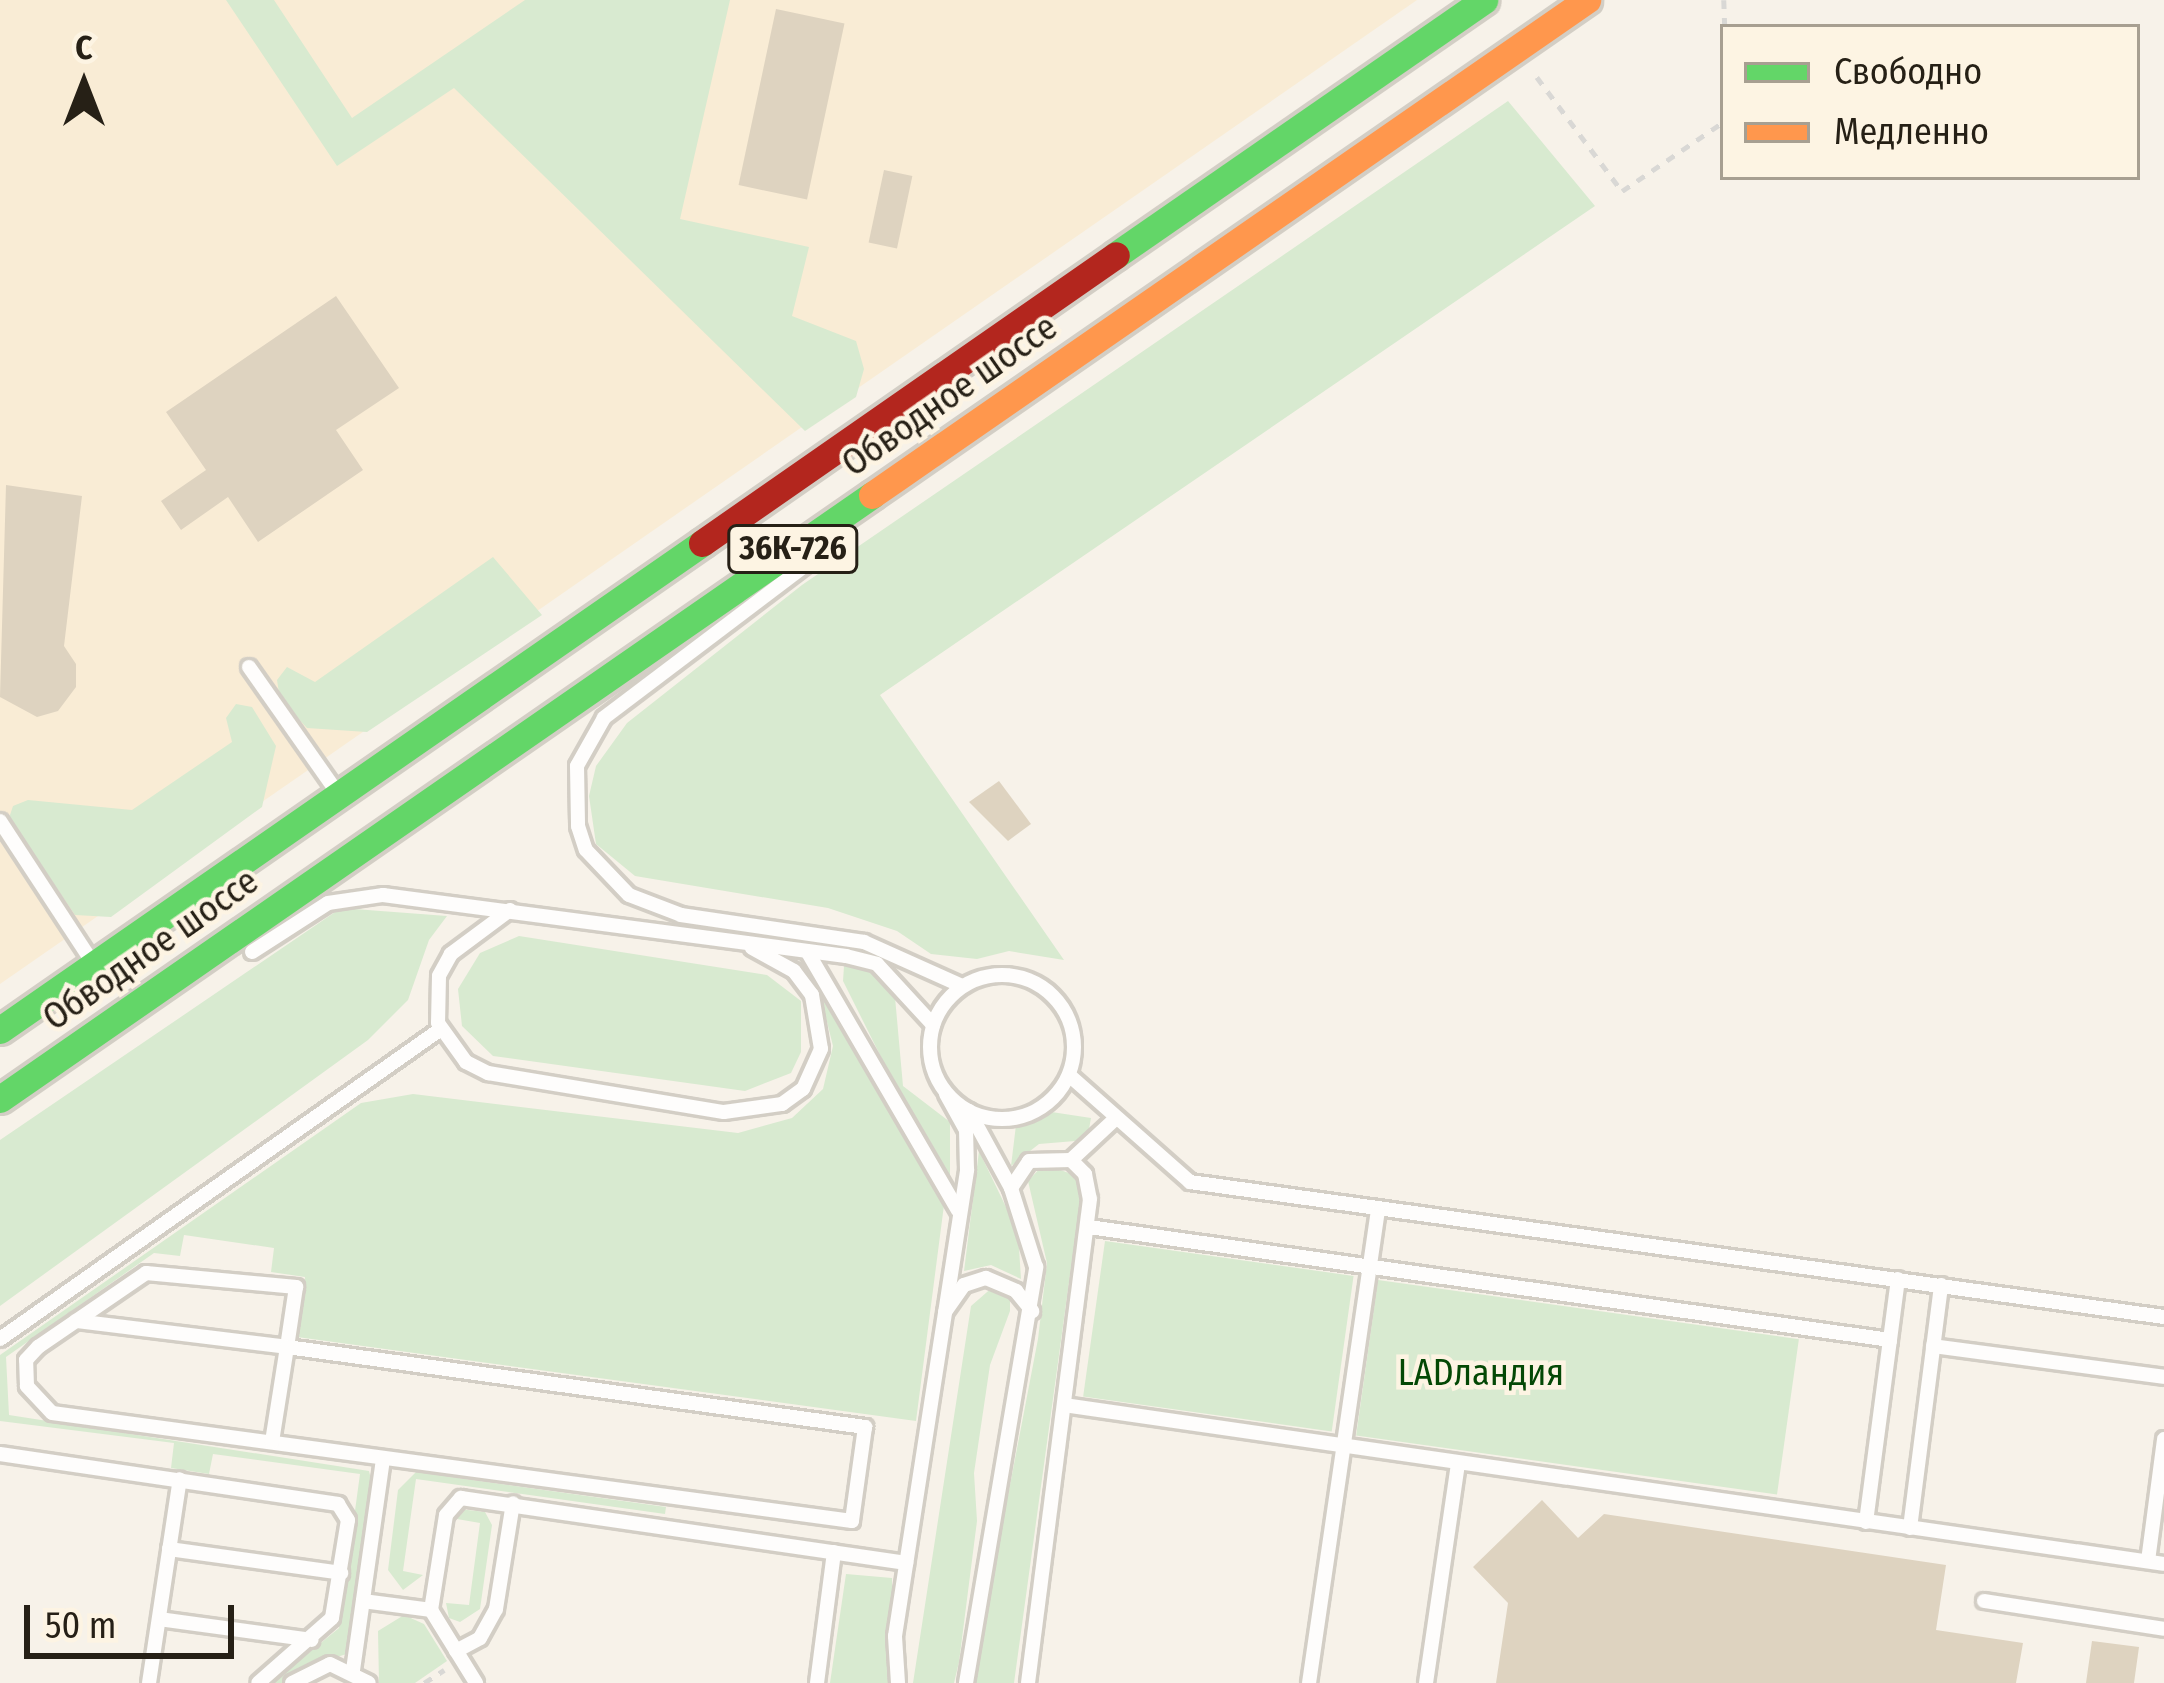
<!DOCTYPE html>
<html>
<head>
<meta charset="utf-8">
<style>
  body { margin:0 }
  #map { position:relative; width:2164px; height:1683px; overflow:hidden; background:#f7f2e9; font-family:"Fira Sans Condensed",sans-serif }
  div>[style] { position:absolute }
  [style*='--x'] { left:calc(var(--x)*1px); top:calc(var(--y)*1px); width:calc(var(--w)*1px); rotate:calc(var(--a)*1deg) }
  .built>* { inset:0; background:#f9ecd5 }
  .green>* { inset:0; background:#d8ead0; transform-origin:0 0 }
  .building>* { inset:0; background:#ded3c0; transform-origin:0 0 }
  .path>* { height:4.5px; margin-top:-2.25px; transform-origin:0; background:repeating-linear-gradient(90deg,#d9d8d5 0 9px,transparent 0 18px) }
  .roads { filter:drop-shadow(3px 0 #d3cec5) drop-shadow(-3px 0 #d3cec5) drop-shadow(0 3px #d3cec5) drop-shadow(0 -3px #d3cec5) }
  .lane>* { height:14px; margin:-7px; padding:0 7px; transform-origin:7px; border-radius:7px; background:#fefdfc }
  .lane>.ring { margin:-7px; padding:0; box-sizing:content-box; background:none; border:14px solid #fefdfc; border-radius:50% }
  .fast>* { height:27px; margin:-13.5px; padding:0 13.5px; transform-origin:13.5px; border-radius:13.5px; background:#63d668 }
  .slow>* { height:27px; margin:-13.5px; padding:0 13.5px; transform-origin:13.5px; border-radius:13.5px; background:#ff974d }
  .jam>* { height:27px; margin:-13.5px; padding:0 13.5px; transform-origin:13.5px; border-radius:13.5px; background:#b3261e }
  span { translate:-50% -50%; white-space:nowrap; text-align:center; line-height:1.15; -webkit-text-stroke:9px #fdf4e3; paint-order:stroke }
  .shield-label span { padding:3px 9px; background:#fdf4e3; border:3px solid; border-radius:9px; -webkit-text-stroke-width:0 }
  .shield-label { font-size:33px; color:#262016; font-weight:700 }
  .street-label { font-size:36px; color:#262016 }
  .park-label { font-size:36px; color:#044805 }
  .legend { position:absolute; left:1720px; top:24px; width:420px; height:156px; box-sizing:border-box; background:#fdf4e3; border:3px solid #a79f91; margin:0; padding:15px 21px; list-style:none; font-size:36px; color:#262016 }
  .legend li { display:flex; align-items:center; gap:24px; height:60px }
  .legend b { width:60px; border:3px solid #a79f91 }
  .north { position:absolute; left:24px; top:24px; width:120px; height:120px; -webkit-text-stroke:9px #fdf4e3; paint-order:stroke; rotate:0deg; font-size:33px; font-weight:700; line-height:48px; text-align:center; color:#262016 }
  .north::after { content:''; display:block; margin:auto; width:42px; height:54px; background:#262016; clip-path:polygon(50% 0,100% 100%,50% 72%,0 100%) }
  .scale { position:absolute; left:24px; top:1605px; width:210px; height:54px; box-sizing:border-box; border:6px solid #262016; border-top:0; padding-left:15px; font-size:36px; line-height:42px; white-space:nowrap; color:#262016; -webkit-text-stroke:9px #fdf4e3; paint-order:stroke }
</style>
</head>
<body>
<div id="map">
  <div class="built">
    <div style="clip-path:polygon(0 0,1417px 0,0 984px)"></div>
  </div>
  <div class="green">
    <div style="clip-path:polygon(226px 0,274px 0,352px 118px,525px 0,730px 0,680px 219px,809px 247px,792px 316px,856px 341px,864px 369px,856px 397px,805px 431px,454px 88px,337px 166px)"></div>
    <div style="clip-path:polygon(1508px 101px,1595px 206px,880px 695px,1064px 960px,1009px 951px,977px 959px,931px 954px,897px 931px,828px 908px,635px 876px,596px 844px,589px 796px,596px 766px,627px 723px,802px 585px)"></div>
    <div style="clip-path:polygon(493px 557px,542px 615px,367px 732px,307px 728px,280px 699px,277px 680px,287px 667px,315px 682px)"></div>
    <div style="clip-path:polygon(236px 704px,252px 707px,276px 746px,262px 807px,111px 917px,75px 915px,9px 818px,13px 806px,28px 800px,132px 810px,232px 742px,226px 718px)"></div>
    <div style="clip-path:polygon(341px 908px,447px 916px,429px 940px,408px 1000px,368px 1040px,0 1306px,0 1140px)"></div>
    <div style="clip-path:polygon(519px 936px,767px 975px,801px 1001px,801px 1052px,791px 1073px,745px 1091px,493px 1056px,462px 1026px,458px 989px,480px 953px)"></div>
    <div style="clip-path:polygon(809px 966px,944px 1205px,916px 1421px,297px 1337px,305px 1277px,271px 1272px,274px 1248px,184px 1235px,180px 1256px,154px 1253px,6px 1357px,9px 1415px,369px 1471px,373px 1487px,350px 1653px,307px 1666px,287px 1683px,272px 1683px,339px 1628px,360px 1474px,213px 1454px,209px 1474px,171px 1468px,174px 1443px,0 1421px,0 1355px,361px 1103px,413px 1094px,738px 1133px,792px 1118px,823px 1089px,833px 1046px,822px 1002px,804px 973px)"></div>
    <div style="clip-path:polygon(844px 966px,865px 966px,894px 986px,903px 1086px,950px 1122px,950px 1180px,940px 1175px,843px 981px)"></div>
    <div style="clip-path:polygon(1045px 1111px,1091px 1118px,1087px 1140px,1039px 1144px,1011px 1166px,1016px 1125px)"></div>
    <div style="clip-path:polygon(979px 1151px,1018px 1232px,1021px 1279px,991px 1265px,964px 1271px)"></div>
    <div style="clip-path:polygon(1044px 1164px,1077px 1176px,1080px 1202px,1014px 1683px,972px 1683px,1038px 1339px,1047px 1263px,1028px 1181px)"></div>
    <div style="left:1105px;top:1241px;width:251px;height:157px;rotate:8deg"></div>
    <div style="left:1378px;top:1280px;width:425px;height:157px;rotate:8deg"></div>
    <div style="clip-path:polygon(994px 1286px,1010px 1298px,1010px 1311px,990px 1365px,974px 1473px,977px 1521px,959px 1662px,954px 1683px,913px 1683px,971px 1306px)"></div>
    <div style="clip-path:polygon(416px 1472px,666px 1507px,665px 1514px,416px 1479px,403px 1571px,423px 1575px,403px 1590px,388px 1570px,398px 1490px)"></div>
    <div style="clip-path:polygon(459px 1509px,485px 1512px,492px 1525px,480px 1609px,460px 1622px,449px 1618px,446px 1603px,469px 1605px,480px 1523px,457px 1519px)"></div>
    <div style="clip-path:polygon(846px 1574px,892px 1578px,892px 1683px,830px 1683px)"></div>
    <div style="clip-path:polygon(404px 1615px,424px 1624px,447px 1661px,415px 1683px,379px 1683px,378px 1631px)"></div>
  </div>
  <div class="building">
    <div style="left:776px;top:9px;width:70px;height:180px;rotate:12deg"></div>
    <div style="left:884px;top:170px;width:29px;height:74px;rotate:12deg"></div>
    <div style="clip-path:polygon(336px 296px,399px 388px,336px 430px,363px 470px,258px 542px,228px 497px,181px 530px,161px 501px,206px 470px,166px 412px)"></div>
    <div style="clip-path:polygon(6px 485px,82px 496px,64px 646px,76px 664px,76px 687px,58px 711px,37px 717px,0 697px)"></div>
    <div style="clip-path:polygon(999px 781px,1031px 824px,1008px 841px,969px 802px)"></div>
    <div style="clip-path:polygon(1542px 1500px,1578px 1538px,1604px 1514px,1946px 1565px,1936px 1630px,2023px 1643px,2016px 1683px,1496px 1683px,1508px 1603px,1473px 1567px)"></div>
    <div style="clip-path:polygon(2092px 1641px,2139px 1647px,2134px 1683px,2086px 1683px)"></div>
  </div>
  <div class="path">
    <div style="--x:1724;--y:0;--w:27;--a:88"></div>
    <div style="--x:1537;--y:77;--w:142;--a:53.3"></div>
    <div style="--x:1622;--y:191;--w:122;--a:-34.3"></div>
    <div style="--x:424;--y:1683;--w:24;--a:-33"></div>
  </div>
  <div class="roads">
    <div class="lane">
      <div style="--x:839;--y:540;--w:295;--a:142.9"></div>
      <div style="--x:604;--y:718;--w:55;--a:119.4"></div>
      <div style="--x:577;--y:766;--w:60;--a:89"></div>
      <div style="--x:578;--y:826;--w:25;--a:72"></div>
      <div style="--x:586;--y:850;--w:62;--a:46.3"></div>
      <div style="--x:629;--y:895;--w:56;--a:21"></div>
      <div style="--x:681;--y:915;--w:185;--a:8.4"></div>
      <div style="--x:864;--y:942;--w:107;--a:24.2"></div>
      <div style="--x:249;--y:667;--w:151;--a:54.9"></div>
      <div style="--x:0;--y:821;--w:163;--a:56.8"></div>
      <div style="--x:510;--y:910;--w:74;--a:143.3"></div>
      <div style="--x:451;--y:954;--w:25;--a:119"></div>
      <div style="--x:439;--y:976;--w:47;--a:91.2"></div>
      <div style="--x:438;--y:1023;--w:48;--a:54.3"></div>
      <div style="--x:466;--y:1062;--w:25;--a:27"></div>
      <div style="--x:488;--y:1073;--w:239;--a:9.4"></div>
      <div style="--x:724;--y:1112;--w:59;--a:-7.9"></div>
      <div style="--x:782;--y:1104;--w:26;--a:-36"></div>
      <div style="--x:803;--y:1089;--w:44;--a:-65.8"></div>
      <div style="--x:821;--y:1049;--w:55;--a:-99.5"></div>
      <div style="--x:812;--y:995;--w:30;--a:-127"></div>
      <div style="--x:794;--y:971;--w:48;--a:-151.3"></div>
      <div style="--x:807;--y:951;--w:300;--a:59.8"></div>
      <div style="--x:252;--y:952;--w:90;--a:-32.8"></div>
      <div style="--x:328;--y:903;--w:56;--a:-8.3"></div>
      <div style="--x:383;--y:895;--w:467;--a:7.5"></div>
      <div style="--x:846;--y:956;--w:32;--a:14"></div>
      <div style="--x:877;--y:964;--w:83;--a:47.4"></div>
      <div class="ring" style="left:930px;top:975px;width:130px;height:130px"></div>
      <div style="--x:1069;--y:1075;--w:162;--a:41.5"></div>
      <div style="--x:1190;--y:1182;--w:983;--a:7.89"></div>
      <div style="--x:1071;--y:1160;--w:57;--a:-42.9"></div>
      <div style="--x:1011;--y:1188;--w:32;--a:-56"></div>
      <div style="--x:1029;--y:1161;--w:42;--a:-1.4"></div>
      <div style="--x:1071;--y:1160;--w:20;--a:45"></div>
      <div style="--x:1085;--y:1174;--w:25;--a:79"></div>
      <div style="--x:1090;--y:1199;--w:488;--a:97.3"></div>
      <div style="--x:1089;--y:1227;--w:809;--a:8.03"></div>
      <div style="--x:945;--y:1312;--w:33;--a:-55"></div>
      <div style="--x:964;--y:1285;--w:23;--a:-18"></div>
      <div style="--x:986;--y:1278;--w:33;--a:23"></div>
      <div style="--x:1016;--y:1291;--w:26;--a:51"></div>
      <div style="--x:76;--y:1321;--w:213;--a:7"></div>
      <div style="--x:287;--y:1347;--w:584;--a:7.88"></div>
      <div style="--x:865;--y:1427;--w:95;--a:97.9"></div>
      <div style="--x:852;--y:1521;--w:807;--a:-172.31"></div>
      <div style="--x:52;--y:1413;--w:37;--a:-133"></div>
      <div style="--x:27;--y:1386;--w:26;--a:-92"></div>
      <div style="--x:26;--y:1360;--w:18;--a:-47"></div>
      <div style="--x:38;--y:1347;--w:131;--a:-34.4"></div>
      <div style="--x:146;--y:1273;--w:151;--a:5.3"></div>
      <div style="--x:296;--y:1287;--w:61;--a:98.5"></div>
      <div style="--x:287;--y:1347;--w:96;--a:99"></div>
      <div style="--x:0;--y:1339;--w:539;--a:-35.11"></div>
      <div style="--x:1933;--y:1346;--w:233;--a:7.6"></div>
      <div style="--x:1064;--y:1405;--w:1111;--a:8.22"></div>
      <div style="--x:0;--y:1454;--w:342;--a:8.4"></div>
      <div style="--x:338;--y:1504;--w:19;--a:58"></div>
      <div style="--x:348;--y:1520;--w:99;--a:99.3"></div>
      <div style="--x:332;--y:1618;--w:98;--a:138.7"></div>
      <div style="--x:1866;--y:1522;--w:245;--a:-82.5"></div>
      <div style="--x:1910;--y:1528;--w:245;--a:-82.7"></div>
      <div style="--x:169;--y:1549;--w:174;--a:7.9"></div>
      <div style="--x:2148;--y:1561;--w:123;--a:-82.5"></div>
      <div style="--x:363;--y:1601;--w:69;--a:7.5"></div>
      <div style="--x:431;--y:1610;--w:86;--a:58.3"></div>
      <div style="--x:1984;--y:1601;--w:182;--a:8.8"></div>
      <div style="--x:431;--y:1610;--w:96;--a:-81"></div>
      <div style="--x:446;--y:1515;--w:23;--a:-49"></div>
      <div style="--x:461;--y:1498;--w:450;--a:8.3"></div>
      <div style="--x:159;--y:1619;--w:154;--a:7.8"></div>
      <div style="--x:456;--y:1651;--w:27;--a:-28"></div>
      <div style="--x:480;--y:1638;--w:33;--a:-61"></div>
      <div style="--x:496;--y:1609;--w:107;--a:-80.9"></div>
      <div style="--x:353;--y:1670;--w:214;--a:-81.9"></div>
      <div style="--x:149;--y:1683;--w:206;--a:-81.4"></div>
      <div style="--x:292;--y:1683;--w:42;--a:-26.6"></div>
      <div style="--x:330;--y:1664;--w:43;--a:26"></div>
      <div style="--x:817;--y:1683;--w:132;--a:-82.6"></div>
      <div style="--x:898;--y:1683;--w:47;--a:-93.7"></div>
      <div style="--x:895;--y:1636;--w:472;--a:-81.2"></div>
      <div style="--x:967;--y:1170;--w:40;--a:-91.4"></div>
      <div style="--x:966;--y:1130;--w:41;--a:-119.1"></div>
      <div style="--x:966;--y:1683;--w:422;--a:-80.4"></div>
      <div style="--x:1036;--y:1267;--w:83;--a:-107.6"></div>
      <div style="--x:1011;--y:1188;--w:88;--a:-118.6"></div>
      <div style="--x:1309;--y:1683;--w:476;--a:-81.7"></div>
      <div style="--x:1426;--y:1683;--w:222;--a:-81.7"></div>
    </div>
    <div class="fast">
      <div style="--x:1116;--y:255;--w:448;--a:-34.7"></div>
      <div style="--x:0;--y:1030;--w:854;--a:-34.75"></div>
      <div style="--x:0;--y:1099;--w:1061;--a:-34.71"></div>
    </div>
    <div class="slow">
      <div style="--x:872;--y:495;--w:870;--a:-34.7"></div>
    </div>
    <div class="jam">
      <div style="--x:702;--y:543;--w:504;--a:-34.82"></div>
    </div>
  </div>
  <div class="shield-label">
    <span style="left:793px;top:549px">36К-726</span>
  </div>
  <div class="street-label">
    <span style="left:950px;top:396px;rotate:-35deg">Обводное шоссе</span>
    <span style="left:151px;top:950px;rotate:-35deg">Обводное шоссе</span>
  </div>
  <div class="park-label">
    <span style="left:1481px;top:1374px">LADландия</span>
  </div>
  <ul class="legend">
  <li><b style="height:15px;background:#63d668"></b>Свободно</li>
  <li><b style="height:15px;background:#ff974d"></b>Медленно</li>
  </ul>
  <div class="north">С</div>
  <div class="scale">50 m</div>
</div>
</body>
</html>
